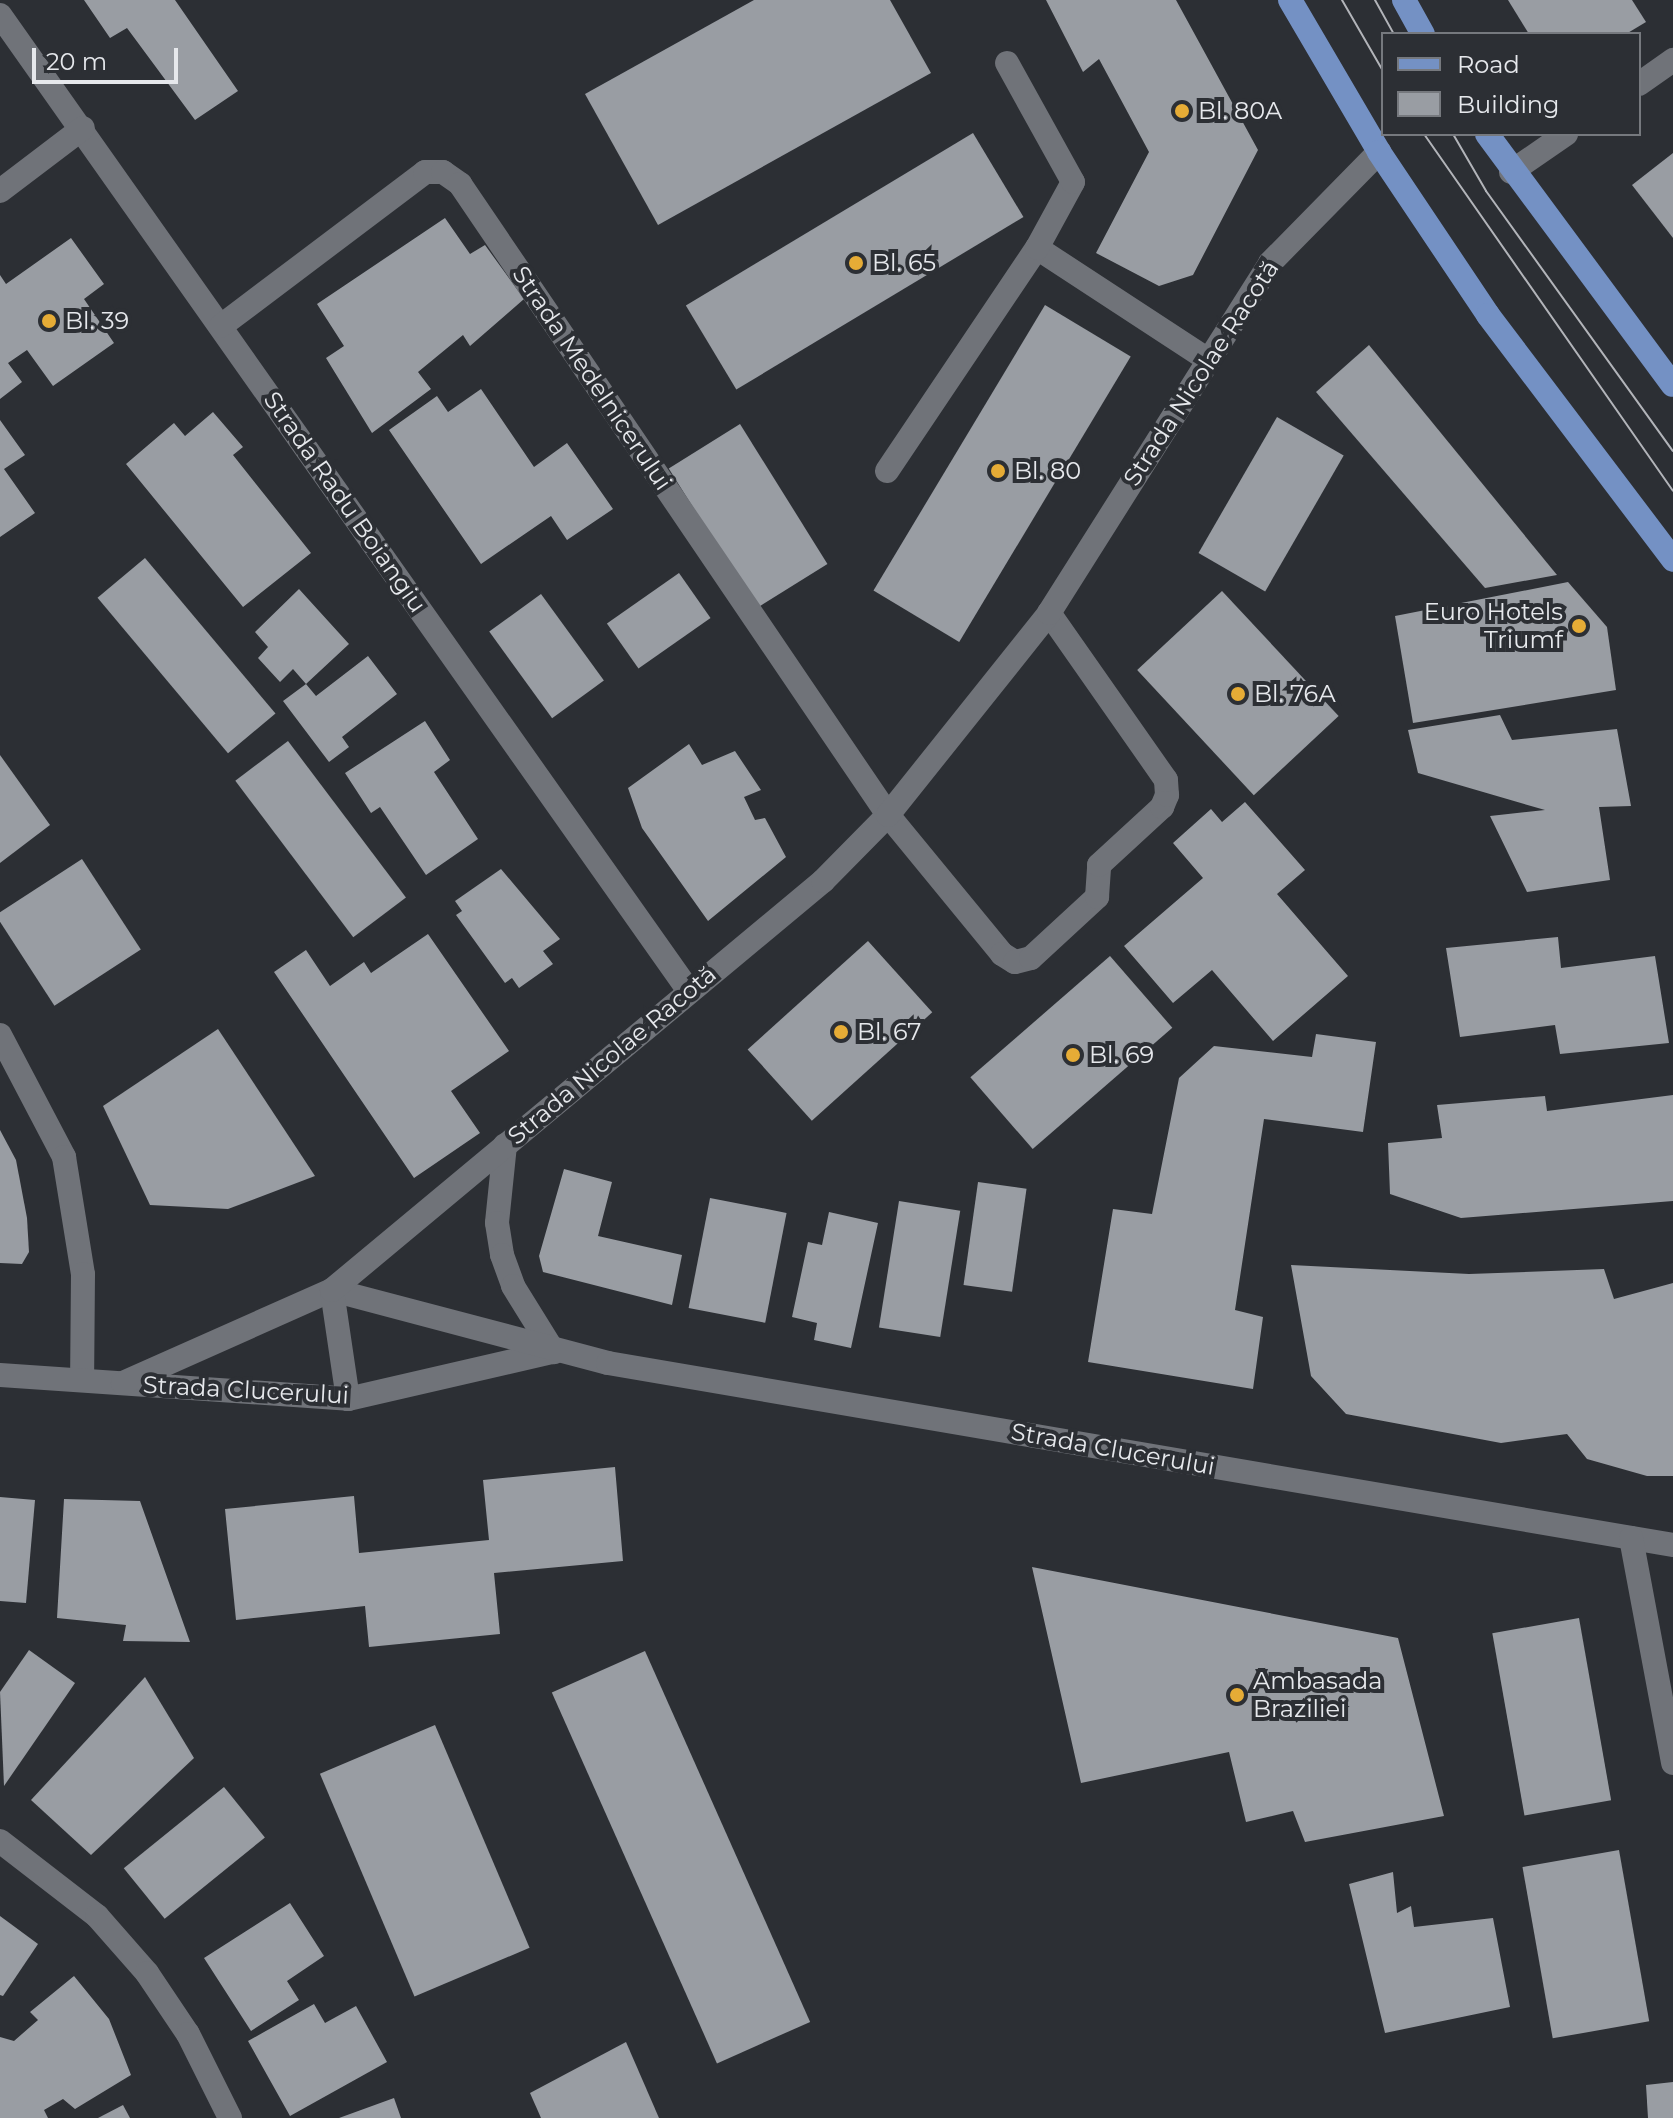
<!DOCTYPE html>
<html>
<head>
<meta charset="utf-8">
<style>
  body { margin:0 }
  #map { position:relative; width:1673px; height:2118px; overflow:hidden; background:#2c2f34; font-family:Montserrat,sans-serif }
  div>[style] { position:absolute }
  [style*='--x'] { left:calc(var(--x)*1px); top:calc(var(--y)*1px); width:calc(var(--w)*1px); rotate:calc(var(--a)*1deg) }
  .building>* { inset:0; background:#999da3; transform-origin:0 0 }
  .minor>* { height:24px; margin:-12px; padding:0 12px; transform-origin:12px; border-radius:12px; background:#707379 }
  .major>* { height:24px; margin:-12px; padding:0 12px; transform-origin:12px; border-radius:12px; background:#7491c4 }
  .tram>* { height:2px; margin:-1px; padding:0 1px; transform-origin:1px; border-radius:1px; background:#b2b4b9 }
  .dots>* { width:22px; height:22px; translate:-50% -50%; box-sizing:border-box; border:4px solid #2c2f34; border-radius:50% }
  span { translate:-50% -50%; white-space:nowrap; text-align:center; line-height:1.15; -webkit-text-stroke:8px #2c2f34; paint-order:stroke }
  .poi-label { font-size:24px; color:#e6e8ec }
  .left { translate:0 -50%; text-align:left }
  .right { translate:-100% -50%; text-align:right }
  .street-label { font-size:24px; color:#e6e8ec }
  .legend { position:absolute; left:1381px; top:32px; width:260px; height:104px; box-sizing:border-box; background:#2c2f34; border:2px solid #76797e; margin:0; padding:10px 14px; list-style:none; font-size:24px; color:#e6e8ec }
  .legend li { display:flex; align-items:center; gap:16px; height:40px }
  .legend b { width:40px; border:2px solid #76797e }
  .scale { position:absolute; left:32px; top:48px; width:146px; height:36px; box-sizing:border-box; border:4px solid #e6e8ec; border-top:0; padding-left:10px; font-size:24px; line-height:28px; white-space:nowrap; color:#e6e8ec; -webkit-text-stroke:6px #2c2f34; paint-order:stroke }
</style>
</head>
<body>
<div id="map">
  <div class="building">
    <div style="clip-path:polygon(84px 0,175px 0,238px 91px,195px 120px,127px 28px,110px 38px)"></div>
    <div style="clip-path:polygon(754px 0,890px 0,931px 73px,658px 225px,585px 94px)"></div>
    <div style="clip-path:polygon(1046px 0,1176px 0,1258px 150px,1193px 275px,1159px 286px,1096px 253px,1149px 152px,1099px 59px,1083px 72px)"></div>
    <div style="clip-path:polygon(1508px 0,1632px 0,1646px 22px,1626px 34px,1529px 34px)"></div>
    <div style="left:973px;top:133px;width:98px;height:335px;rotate:59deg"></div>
    <div style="clip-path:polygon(1673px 153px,1673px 238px,1632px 185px)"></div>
    <div style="clip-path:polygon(445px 218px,470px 254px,485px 245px,524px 299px,470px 346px,463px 335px,418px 372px,431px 389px,372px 433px,326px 358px,344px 346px,317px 304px)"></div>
    <div style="clip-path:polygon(71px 238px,104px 284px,84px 299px,114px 343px,53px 386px,27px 350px,8px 363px,22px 382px,0 399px,0 275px,6px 284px)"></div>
    <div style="left:1045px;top:305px;width:100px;height:333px;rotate:31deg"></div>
    <div style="clip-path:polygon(1369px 345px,1557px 575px,1485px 588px,1316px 392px)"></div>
    <div style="clip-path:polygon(481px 389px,534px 467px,567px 443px,613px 509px,567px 540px,551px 516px,481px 564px,389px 430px,437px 396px,448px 412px)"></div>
    <div style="clip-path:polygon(213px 412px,243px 447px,233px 455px,311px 553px,243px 607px,126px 464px,174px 423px,185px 436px)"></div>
    <div style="left:1277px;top:417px;width:77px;height:157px;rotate:30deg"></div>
    <div style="clip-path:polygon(0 420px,25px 455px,4px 469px,35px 513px,0 537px)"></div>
    <div style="left:740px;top:424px;width:165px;height:84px;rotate:58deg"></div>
    <div style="left:145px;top:558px;width:203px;height:62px;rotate:50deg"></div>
    <div style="left:679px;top:573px;width:55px;height:88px;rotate:55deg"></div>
    <div style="clip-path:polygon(1568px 582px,1607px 627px,1616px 690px,1413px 723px,1395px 616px)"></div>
    <div style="clip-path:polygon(299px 589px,349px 644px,306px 684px,293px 669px,280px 682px,258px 658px,268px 647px,255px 632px)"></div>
    <div style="left:1222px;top:591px;width:171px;height:116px;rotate:47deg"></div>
    <div style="left:541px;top:594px;width:107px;height:64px;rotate:54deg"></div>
    <div style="clip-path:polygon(368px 656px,397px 694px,342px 737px,349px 747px,329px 762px,283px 701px,306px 684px,316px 696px)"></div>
    <div style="clip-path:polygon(1500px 715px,1512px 740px,1617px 729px,1631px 806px,1599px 807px,1610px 880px,1527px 892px,1490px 816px,1545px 810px,1418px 773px,1408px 730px)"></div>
    <div style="clip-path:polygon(425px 721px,450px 760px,434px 772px,478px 839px,426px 875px,380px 807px,371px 813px,345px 773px)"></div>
    <div style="left:288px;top:741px;width:196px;height:66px;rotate:53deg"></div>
    <div style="clip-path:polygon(689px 744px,702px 765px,735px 751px,761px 790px,744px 797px,755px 820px,765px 818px,786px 857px,708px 921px,642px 828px,628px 788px)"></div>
    <div style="clip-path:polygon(0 755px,50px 825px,0 863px)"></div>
    <div style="clip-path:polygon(1245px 802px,1305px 870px,1277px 894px,1348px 976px,1273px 1041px,1212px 970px,1173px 1003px,1124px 946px,1203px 878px,1173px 843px,1211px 809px,1222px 822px)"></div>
    <div style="left:82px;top:859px;width:108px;height:103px;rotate:57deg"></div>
    <div style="clip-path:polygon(501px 869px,560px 939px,543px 951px,553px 964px,519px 988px,512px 978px,505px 983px,456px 915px,462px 911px,455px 901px)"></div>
    <div style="clip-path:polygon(428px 934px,509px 1051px,451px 1091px,480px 1133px,414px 1178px,274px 972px,306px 950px,330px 986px,364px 962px,371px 973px)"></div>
    <div style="clip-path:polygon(1558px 937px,1561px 968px,1655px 956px,1669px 1043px,1560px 1054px,1555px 1025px,1460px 1037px,1446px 948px)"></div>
    <div style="left:868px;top:941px;width:96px;height:162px;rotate:48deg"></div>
    <div style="left:1110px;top:956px;width:95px;height:185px;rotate:49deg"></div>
    <div style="clip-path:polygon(218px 1029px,315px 1176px,228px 1209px,150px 1205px,103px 1106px)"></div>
    <div style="clip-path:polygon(1316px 1034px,1376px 1042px,1363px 1132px,1264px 1119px,1235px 1310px,1263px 1317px,1253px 1389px,1088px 1362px,1113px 1209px,1152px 1214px,1179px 1078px,1214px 1046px,1312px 1057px)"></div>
    <div style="clip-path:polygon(1673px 1095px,1673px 1201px,1461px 1218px,1390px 1194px,1388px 1143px,1442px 1138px,1437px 1105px,1545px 1096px,1547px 1111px)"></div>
    <div style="clip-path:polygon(0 1130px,16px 1160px,27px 1218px,29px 1252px,22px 1264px,0 1263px)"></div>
    <div style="clip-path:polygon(564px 1169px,612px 1182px,598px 1236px,682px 1255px,672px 1305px,543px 1272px,539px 1256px)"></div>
    <div style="left:978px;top:1182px;width:49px;height:104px;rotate:8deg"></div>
    <div style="left:710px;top:1198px;width:78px;height:112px;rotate:11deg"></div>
    <div style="left:899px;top:1201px;width:62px;height:128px;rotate:9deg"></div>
    <div style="clip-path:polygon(829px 1212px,878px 1223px,851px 1348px,814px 1340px,817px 1323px,792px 1317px,808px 1242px,822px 1245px)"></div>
    <div style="clip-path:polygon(1291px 1265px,1469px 1274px,1604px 1269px,1614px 1299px,1673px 1283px,1673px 1476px,1647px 1476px,1587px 1459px,1567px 1434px,1501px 1443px,1346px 1414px,1311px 1376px)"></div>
    <div style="clip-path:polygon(615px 1467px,623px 1561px,494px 1573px,500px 1634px,369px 1647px,365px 1606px,236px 1620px,225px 1509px,354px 1496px,359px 1553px,489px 1540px,483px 1480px)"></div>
    <div style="clip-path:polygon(0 1497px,35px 1500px,26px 1603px,0 1601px)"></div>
    <div style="clip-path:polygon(64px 1499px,140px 1501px,190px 1642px,123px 1641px,126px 1625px,57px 1618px)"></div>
    <div style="clip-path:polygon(1032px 1567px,1398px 1638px,1444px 1816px,1305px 1842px,1293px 1811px,1246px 1822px,1229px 1752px,1081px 1783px)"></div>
    <div style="left:1579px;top:1618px;width:185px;height:88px;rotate:80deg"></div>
    <div style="clip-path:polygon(29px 1650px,75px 1683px,4px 1786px,0 1692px)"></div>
    <div style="left:645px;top:1651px;width:406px;height:102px;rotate:66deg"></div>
    <div style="clip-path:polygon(145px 1677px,194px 1758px,91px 1855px,31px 1800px)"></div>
    <div style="left:435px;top:1725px;width:242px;height:125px;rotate:67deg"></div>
    <div style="left:224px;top:1787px;width:65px;height:129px;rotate:51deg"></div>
    <div style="left:1619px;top:1850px;width:174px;height:98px;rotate:80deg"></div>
    <div style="clip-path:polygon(1393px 1872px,1397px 1913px,1411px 1906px,1414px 1927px,1493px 1918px,1510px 2007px,1385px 2033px,1349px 1884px)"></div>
    <div style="clip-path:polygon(290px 1903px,324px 1956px,287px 1981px,299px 2000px,251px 2031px,204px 1958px)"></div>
    <div style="clip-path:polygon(0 1916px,38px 1944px,3px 1996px,0 1995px)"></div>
    <div style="clip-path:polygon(74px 1976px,109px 2019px,131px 2075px,75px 2109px,63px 2099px,44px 2110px,48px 2118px,0 2118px,0 2037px,14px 2041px,38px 2020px,30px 2012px)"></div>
    <div style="clip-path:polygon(314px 2004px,325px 2023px,356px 2006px,387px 2062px,290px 2116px,248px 2041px)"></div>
    <div style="clip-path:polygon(626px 2042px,659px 2118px,541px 2118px,530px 2093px)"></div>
    <div style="clip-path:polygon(1673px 2082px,1673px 2118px,1648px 2118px,1646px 2085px)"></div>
    <div style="clip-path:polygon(394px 2098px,401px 2118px,339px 2118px)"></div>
    <div style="clip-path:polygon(123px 2105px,130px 2118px,98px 2118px)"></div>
  </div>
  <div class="minor">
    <div style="--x:0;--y:15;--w:1195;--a:54.78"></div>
    <div style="--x:1639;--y:84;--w:42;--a:-35.2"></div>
    <div style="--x:1511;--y:172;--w:67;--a:-34.6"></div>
    <div style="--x:0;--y:191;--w:104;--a:-37.2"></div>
    <div style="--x:1037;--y:248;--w:201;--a:33.2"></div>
    <div style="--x:221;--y:326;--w:256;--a:-37"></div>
    <div style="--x:425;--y:172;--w:18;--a:0"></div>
    <div style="--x:443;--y:172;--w:21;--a:35"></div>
    <div style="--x:460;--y:184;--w:762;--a:55.85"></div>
    <div style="--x:888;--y:815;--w:180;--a:50.6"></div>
    <div style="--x:1002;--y:954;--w:15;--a:32"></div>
    <div style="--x:1015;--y:962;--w:16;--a:-14"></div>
    <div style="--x:1031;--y:958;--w:90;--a:-42.7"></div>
    <div style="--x:1097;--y:897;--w:32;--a:-86"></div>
    <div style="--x:1099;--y:865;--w:86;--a:-42.6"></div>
    <div style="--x:1162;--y:807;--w:13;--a:-67"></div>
    <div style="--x:1167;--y:795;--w:15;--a:-94"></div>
    <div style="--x:1166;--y:780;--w:204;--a:-125"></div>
    <div style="--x:887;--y:471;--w:269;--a:-56.1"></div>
    <div style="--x:1037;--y:248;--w:75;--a:-61.4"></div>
    <div style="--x:1073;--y:182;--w:136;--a:-119"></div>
    <div style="--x:0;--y:1035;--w:138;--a:62.3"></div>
    <div style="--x:64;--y:1157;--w:119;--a:80.8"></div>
    <div style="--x:83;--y:1274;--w:106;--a:90.5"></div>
    <div style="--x:505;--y:1145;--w:78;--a:95.9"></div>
    <div style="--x:497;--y:1223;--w:32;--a:81"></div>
    <div style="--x:502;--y:1255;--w:33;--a:70"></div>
    <div style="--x:513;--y:1286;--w:78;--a:58.2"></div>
    <div style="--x:0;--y:1375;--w:349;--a:3.9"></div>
    <div style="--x:348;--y:1399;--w:209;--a:-13"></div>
    <div style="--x:123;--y:1383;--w:229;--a:-24"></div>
    <div style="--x:332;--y:1290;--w:285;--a:14.8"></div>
    <div style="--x:608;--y:1363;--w:1080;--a:9.7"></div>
    <div style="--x:348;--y:1399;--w:110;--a:-98.4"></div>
    <div style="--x:332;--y:1290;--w:639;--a:-39.79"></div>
    <div style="--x:823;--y:881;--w:93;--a:-45.4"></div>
    <div style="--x:888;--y:815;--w:258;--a:-51.4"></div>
    <div style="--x:1049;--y:613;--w:414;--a:-57.7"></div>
    <div style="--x:1270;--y:263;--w:156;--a:-45.5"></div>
    <div style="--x:1631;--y:1538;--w:229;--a:79.4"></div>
    <div style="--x:0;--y:1841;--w:123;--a:37.7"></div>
    <div style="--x:97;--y:1916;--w:76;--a:48.7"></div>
    <div style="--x:147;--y:1973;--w:73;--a:56.1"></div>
    <div style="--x:188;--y:2034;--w:94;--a:63.4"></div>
  </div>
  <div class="major">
    <div style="--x:1290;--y:0;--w:176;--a:59.6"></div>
    <div style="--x:1379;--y:152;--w:196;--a:56.2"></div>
    <div style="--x:1488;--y:315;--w:307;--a:52.9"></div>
    <div style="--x:1404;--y:0;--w:39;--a:61"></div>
    <div style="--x:1487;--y:134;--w:312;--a:53.5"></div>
  </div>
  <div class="tram">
    <div style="--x:1342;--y:0;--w:82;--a:60"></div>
    <div style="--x:1375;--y:0;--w:39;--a:61"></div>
    <div style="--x:1424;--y:134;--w:435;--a:55.1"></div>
    <div style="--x:1453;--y:134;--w:66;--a:59.9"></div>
    <div style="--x:1486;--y:191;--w:320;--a:54.3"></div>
  </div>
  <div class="dots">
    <div style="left:1182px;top:111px;background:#e6ac36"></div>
    <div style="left:856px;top:263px;background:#e6ac36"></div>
    <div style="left:49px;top:321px;background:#e6ac36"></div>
    <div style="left:998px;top:471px;background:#e6ac36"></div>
    <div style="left:1579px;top:626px;background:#e6ac36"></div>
    <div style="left:1238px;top:694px;background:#e6ac36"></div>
    <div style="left:841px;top:1032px;background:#e6ac36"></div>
    <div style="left:1073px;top:1055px;background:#e6ac36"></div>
    <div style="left:1237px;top:1695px;background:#e6ac36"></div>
  </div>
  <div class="poi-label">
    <span class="left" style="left:1198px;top:111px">Bl. 80A</span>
    <span class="left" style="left:872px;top:263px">Bl. 65</span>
    <span class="left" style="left:65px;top:321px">Bl. 39</span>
    <span class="left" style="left:1014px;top:471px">Bl. 80</span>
    <span class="right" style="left:1563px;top:626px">Euro Hotels<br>Triumf</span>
    <span class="left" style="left:1254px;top:694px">Bl. 76A</span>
    <span class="left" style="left:857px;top:1032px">Bl. 67</span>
    <span class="left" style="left:1089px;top:1055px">Bl. 69</span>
    <span class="left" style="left:1253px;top:1695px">Ambasada<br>Braziliei</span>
  </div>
  <div class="street-label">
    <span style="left:1201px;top:373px;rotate:-57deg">Strada Nicolae Racotă</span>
    <span style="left:592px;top:378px;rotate:56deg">Strada Medelnicerului</span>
    <span style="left:345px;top:502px;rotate:55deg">Strada Radu Boiangiu</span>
    <span style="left:612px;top:1055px;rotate:-40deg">Strada Nicolae Racotă</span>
    <span style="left:246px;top:1390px;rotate:3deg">Strada Clucerului</span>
    <span style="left:1113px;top:1449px;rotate:10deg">Strada Clucerului</span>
  </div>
  <ul class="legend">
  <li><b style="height:10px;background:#7491c4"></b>Road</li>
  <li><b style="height:22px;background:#999da3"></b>Building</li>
  </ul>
  <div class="scale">20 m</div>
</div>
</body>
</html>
